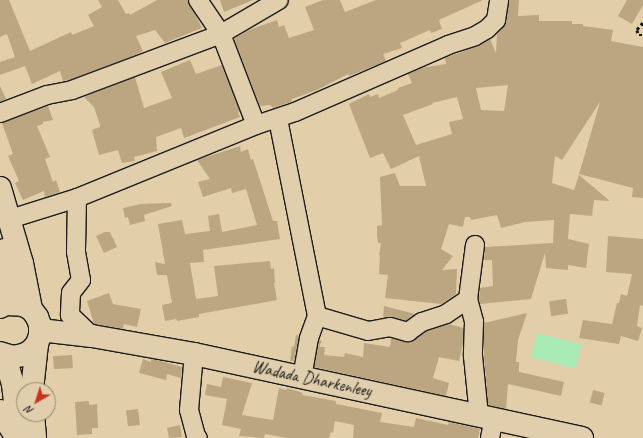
<!DOCTYPE html>
<html>
<head>
<meta charset="utf-8">
<style>
  body { margin:0 }
  #map { position:relative; width:643px; height:438px; overflow:hidden; background:#e2cea9; font-family:Caveat,sans-serif }
  div>[style] { position:absolute }
  [style*='--x'] { left:calc(var(--x)*1px); top:calc(var(--y)*1px); width:calc(var(--w)*1px); rotate:calc(var(--a)*1deg) }
  .green>* { inset:0; background:#a9ebb4; transform-origin:0 0 }
  .building>* { inset:0; background:#bca681; transform-origin:0 0 }
  .path>* { height:2.5px; margin-top:-1.25px; transform-origin:0; background:repeating-linear-gradient(90deg,#1c1c1c 0 3px,transparent 0 6px) }
  .roads { filter:drop-shadow(1px 0 #1c1c1c) drop-shadow(-1px 0 #1c1c1c) drop-shadow(0 1px #1c1c1c) drop-shadow(0 -1px #1c1c1c) }
  .minor>* { height:18px; margin:-9px; padding:0 9px; transform-origin:9px; border-radius:9px; background:#e0ceac }
  .major>* { height:22px; margin:-11px; padding:0 11px; transform-origin:11px; border-radius:11px; background:#e0ceac }
  .highway>* { height:22px; margin:-11px; padding:0 11px; transform-origin:11px; border-radius:11px; background:#e0ceac }
  span { translate:-50% -50%; white-space:nowrap; text-align:center; line-height:1.15; -webkit-text-stroke:3px #e0ceac; paint-order:stroke }
  .street-label { font-size:17px; color:#1c1c1c }
  .north { position:absolute; left:16px; top:382px; width:40px; height:40px; box-sizing:border-box; background:#e0ceac; border:1px solid #928772; border-radius:50%; rotate:219deg; font-size:11px; font-weight:700; line-height:16px; text-align:center; color:#1c1c1c }
  .north::after { content:''; display:block; margin:auto; width:14px; height:18px; background:#c8321e; clip-path:polygon(50% 0,100% 100%,50% 72%,0 100%) }
</style>
</head>
<body>
<div id="map">
  <div class="green">
    <div style="left:537px;top:333px;width:46px;height:25px;rotate:14deg"></div>
  </div>
  <div class="building">
    <div style="clip-path:polygon(0 0,9px 0,30px 51px,71px 32px,72px 35px,94px 26px,88px 15px,102px 7px,98px 0,118px 0,126px 14px,129px 13px,130px 15px,157px 0,188px 0,202px 28px,165px 43px,155px 30px,136px 36px,143px 51px,133px 56px,69px 80px,63px 81px,60px 71px,32px 84px,25px 66px,0 75px,0 62px,15px 57px,7px 34px,0 37px)"></div>
    <div style="clip-path:polygon(220px 0,253px 0,224px 12px)"></div>
    <div style="clip-path:polygon(323px 0,340px 0,345px 12px,376px 0,483px 0,439px 20px,442px 29px,431px 33px,430px 30px,400px 43px,402px 48px,383px 54px,386px 61px,349px 76px,348px 74px,317px 90px,292px 99px,291px 102px,273px 108px,270px 105px,260px 106px,234px 39px,249px 30px,277px 20px,279px 27px,284px 25px,289px 38px,314px 30px,305px 7px)"></div>
    <div style="clip-path:polygon(evenodd,509px 0,519px 0,518px 16px,539px 15px,539px 21px,572px 21px,572px 24px,583px 24px,583px 26px,613px 30px,611px 41px,643px 47px,643px 198px,632px 197px,633px 188px,579px 174px,600px 102px,562px 160px,555px 156px,552px 183px,574px 190px,579px 175px,610px 201px,594px 200px,592px 216px,570px 214px,568px 239px,589px 244px,586px 268px,568px 265px,568px 270px,546px 268px,545px 253px,531px 299px,480px 304px,479px 298px,480px 288px,493px 286px,492px 260px,484px 260px,485px 247px,553px 243px,554px 220px,525px 222px,501px 228px,497px 215px,471px 220px,470px 217px,465px 217px,463px 227px,449px 224px,441px 249px,453px 256px,442px 270px,457px 269px,456px 294px,441px 304px,385px 298px,388px 275px,379px 274px,380px 255px,379px 255px,381px 243px,378px 243px,377px 236px,377px 226px,382px 225px,380px 177px,395px 173px,400px 186px,426px 186px,419px 156px,391px 169px,383px 153px,370px 158px,349px 104px,369px 94px,370px 97px,378px 94px,379px 98px,398px 90px,398px 88px,412px 83px,408px 74px,421px 68px,446px 64px,445px 58px,478px 46px,490px 39px,496px 53px,497px 34px,506px 22px,509px 0,508px 85px,504px 111px,481px 110px,476px 88px,508px 85px,509px 0,457px 97px,463px 119px,449px 122px,452px 134px,416px 145px,403px 115px,433px 104px,432px 103px,457px 97px)"></div>
    <div style="clip-path:polygon(627px 0,643px 0,643px 5px,632px 24px,618px 16px)"></div>
    <div style="clip-path:polygon(190px 60px,196px 74px,222px 65px,240px 112px,238px 113px,240px 117px,184px 138px,181px 128px,156px 137px,157px 151px,134px 157px,135px 161px,122px 163px,118px 150px,99px 155px,92px 130px,100px 127px,100px 125px,94px 107px,84px 97px,135px 77px,144px 108px,172px 98px,161px 72px)"></div>
    <div style="clip-path:polygon(0 86px,6px 99px,0 102px)"></div>
    <div style="clip-path:polygon(48px 106px,53px 120px,43px 122px,43px 124px,37px 126px,50px 157px,45px 159px,53px 182px,56px 180px,60px 192px,45px 197px,44px 191px,23px 200px,15px 183px,19px 181px,8px 156px,13px 154px,2px 123px)"></div>
    <div style="clip-path:polygon(240px 146px,241px 152px,248px 149px,251px 160px,253px 159px,273px 221px,277px 221px,280px 239px,203px 250px,204px 262px,190px 263px,196px 299px,218px 296px,214px 266px,270px 261px,271px 269px,274px 268px,275px 283px,274px 283px,277px 300px,199px 314px,199px 317px,177px 321px,176px 319px,165px 321px,162px 305px,172px 303px,167px 275px,157px 275px,155px 262px,165px 264px,158px 224px,182px 220px,185px 234px,210px 231px,208px 216px,219px 214px,222px 232px,257px 225px,246px 189px,232px 193px,231px 188px,203px 197px,198px 182px,210px 179px,197px 160px)"></div>
    <div style="clip-path:polygon(171px 203px,172px 206px,144px 215px,145px 221px,130px 225px,128px 217px,125px 218px,123px 208px,140px 204px)"></div>
    <div style="clip-path:polygon(105px 232px,110px 232px,117px 247px,104px 253px,96px 236px)"></div>
    <div style="clip-path:polygon(608px 236px,643px 239px,643px 306px,640px 305px,637px 326px,642px 328px,638px 341px,621px 336px,619px 344px,579px 338px,583px 320px,612px 324px,617px 303px,619px 303px,621px 294px,627px 296px,632px 274px,606px 272px)"></div>
    <div style="clip-path:polygon(109px 293px,113px 304px,141px 309px,137px 327px,124px 324px,123px 329px,94px 324px,87px 301px)"></div>
    <div style="left:566px;top:299px;width:15px;height:17px;rotate:82deg"></div>
    <div style="clip-path:polygon(384px 306px,415px 314px,406px 321px,392px 317px,383px 318px)"></div>
    <div style="clip-path:polygon(527px 313px,518px 340px,516px 362px,519px 362px,519px 372px,564px 382px,561px 396px,508px 384px,506px 409px,488px 405px,484px 356px,484px 323px)"></div>
    <div style="clip-path:polygon(449px 324px,463px 328px,463px 344px,459px 361px,439px 357px,433px 378px,449px 383px,446px 396px,314px 367px,319px 340px,322px 341px,319px 347px,325px 347px,324px 355px,344px 357px,345px 353px,363px 357px,364px 343px,390px 347px,391px 338px,410px 342px,427px 331px)"></div>
    <div style="clip-path:polygon(296px 335px,299px 336px,294px 361px,290px 361px,292px 346px,294px 347px)"></div>
    <div style="left:72px;top:355px;width:13px;height:19px;rotate:86deg"></div>
    <div style="clip-path:polygon(143px 359px,151px 362px,151px 359px,157px 360px,182px 367px,181px 378px,167px 374px,166px 380px,139px 373px)"></div>
    <div style="clip-path:polygon(223px 377px,252px 383px,242px 415px,273px 420px,279px 388px,287px 390px,287px 388px,303px 393px,302px 395px,336px 401px,336px 404px,382px 413px,380px 422px,414px 427px,416px 418px,448px 425px,449px 422px,480px 429px,478px 438px,353px 438px,354px 425px,335px 421px,333px 433px,331px 432px,329px 438px,287px 438px,265px 434px,264px 438px,239px 436px,241px 429px,222px 425px,227px 399px,205px 395px,207px 384px,221px 387px)"></div>
    <div style="left:593px;top:390px;width:12px;height:13px;rotate:14deg"></div>
    <div style="clip-path:polygon(89px 401px,89px 405px,97px 404px,98px 428px,92px 428px,92px 434px,77px 435px,75px 402px)"></div>
    <div style="left:138px;top:409px;width:16px;height:12px;rotate:83deg"></div>
    <div style="clip-path:polygon(180px 425px,182px 437px,169px 438px,167px 428px)"></div>
  </div>
  <div class="path">
    <div style="--x:643;--y:23;--w:9;--a:131"></div>
    <div style="--x:637;--y:30;--w:5;--a:68"></div>
    <div style="--x:639;--y:35;--w:4;--a:0"></div>
  </div>
  <div class="roads">
    <div class="minor">
      <div style="--x:198;--y:0;--w:41;--a:55.9"></div>
      <div style="--x:221;--y:34;--w:97;--a:69"></div>
      <div style="--x:0;--y:113;--w:50;--a:-21"></div>
      <div style="--x:47;--y:95;--w:25;--a:-11"></div>
      <div style="--x:72;--y:90;--w:159;--a:-20.6"></div>
      <div style="--x:221;--y:34;--w:67;--a:-30.4"></div>
      <div style="--x:278;--y:119;--w:201;--a:78.8"></div>
      <div style="--x:317;--y:316;--w:23;--a:110"></div>
      <div style="--x:309;--y:338;--w:40;--a:100"></div>
      <div style="--x:77;--y:198;--w:54;--a:91.1"></div>
      <div style="--x:76;--y:252;--w:28;--a:80"></div>
      <div style="--x:81;--y:280;--w:16;--a:128"></div>
      <div style="--x:71;--y:293;--w:22;--a:93"></div>
      <div style="--x:70;--y:315;--w:30;--a:44"></div>
      <div style="--x:10;--y:219;--w:70;--a:-17.4"></div>
      <div style="--x:77;--y:198;--w:193;--a:-22.2"></div>
      <div style="--x:256;--y:125;--w:41;--a:-18.4"></div>
      <div style="--x:295;--y:112;--w:167;--a:-23.6"></div>
      <div style="--x:448;--y:45;--w:28;--a:-18"></div>
      <div style="--x:475;--y:36;--w:14;--a:-30"></div>
      <div style="--x:487;--y:29;--w:13;--a:-45"></div>
      <div style="--x:496;--y:20;--w:20;--a:-81"></div>
      <div style="--x:475;--y:245;--w:54;--a:97.4"></div>
      <div style="--x:468;--y:299;--w:24;--a:75"></div>
      <div style="--x:474;--y:322;--w:34;--a:92"></div>
      <div style="--x:473;--y:356;--w:60;--a:84.3"></div>
      <div style="--x:317;--y:316;--w:53;--a:16.4"></div>
      <div style="--x:368;--y:331;--w:22;--a:-10"></div>
      <div style="--x:390;--y:327;--w:19;--a:16"></div>
      <div style="--x:408;--y:332;--w:17;--a:-36"></div>
      <div style="--x:422;--y:322;--w:25;--a:-18"></div>
      <div style="--x:446;--y:314;--w:27;--a:-34"></div>
      <div style="--x:194;--y:354;--w:56;--a:95.1"></div>
      <div style="--x:189;--y:410;--w:28;--a:75"></div>
      <div style="--x:196;--y:437;--w:2;--a:27"></div>
      <div style="--x:490;--y:438;--w:20;--a:-79"></div>
    </div>
    <div class="major">
      <div style="--x:40;--y:330;--w:52;--a:6.6"></div>
      <div style="--x:92;--y:336;--w:104;--a:10"></div>
      <div style="--x:194;--y:354;--w:397;--a:12.2"></div>
      <div style="--x:0;--y:411;--w:32;--a:58"></div>
    </div>
    <div class="highway">
      <div style="--x:0;--y:188;--w:78;--a:73.7"></div>
      <div style="--x:22;--y:263;--w:47;--a:78.9"></div>
      <div style="--x:0;--y:305;--w:17;--a:-65"></div>
      <div style="--x:7;--y:290;--w:18;--a:-77"></div>
      <div style="--x:11;--y:272;--w:23;--a:-105"></div>
      <div style="--x:0;--y:307;--w:7;--a:-27"></div>
      <div style="--x:6;--y:304;--w:17;--a:3"></div>
      <div style="--x:23;--y:305;--w:9;--a:27"></div>
      <div style="--x:31;--y:309;--w:10;--a:53"></div>
      <div style="--x:37;--y:317;--w:9;--a:69"></div>
      <div style="--x:40;--y:325;--w:10;--a:90"></div>
      <div style="--x:40;--y:335;--w:9;--a:108"></div>
      <div style="--x:37;--y:344;--w:9;--a:131"></div>
      <div style="--x:31;--y:351;--w:9;--a:153"></div>
      <div style="--x:23;--y:355;--w:10;--a:169"></div>
      <div style="--x:13;--y:357;--w:14;--a:-163"></div>
      <div style="--x:0;--y:355;--w:14;--a:56"></div>
      <div style="--x:8;--y:367;--w:18;--a:74"></div>
      <div style="--x:13;--y:384;--w:54;--a:83.7"></div>
      <div style="--x:32;--y:390;--w:46;--a:-83.8"></div>
      <div style="--x:33;--y:414;--w:24;--a:85"></div>
    </div>
  </div>
  <div class="street-label">
    <span style="left:312px;top:379px;rotate:12deg">Wadada Dharkenleey</span>
  </div>
  <div class="north">N</div>
</div>
</body>
</html>
